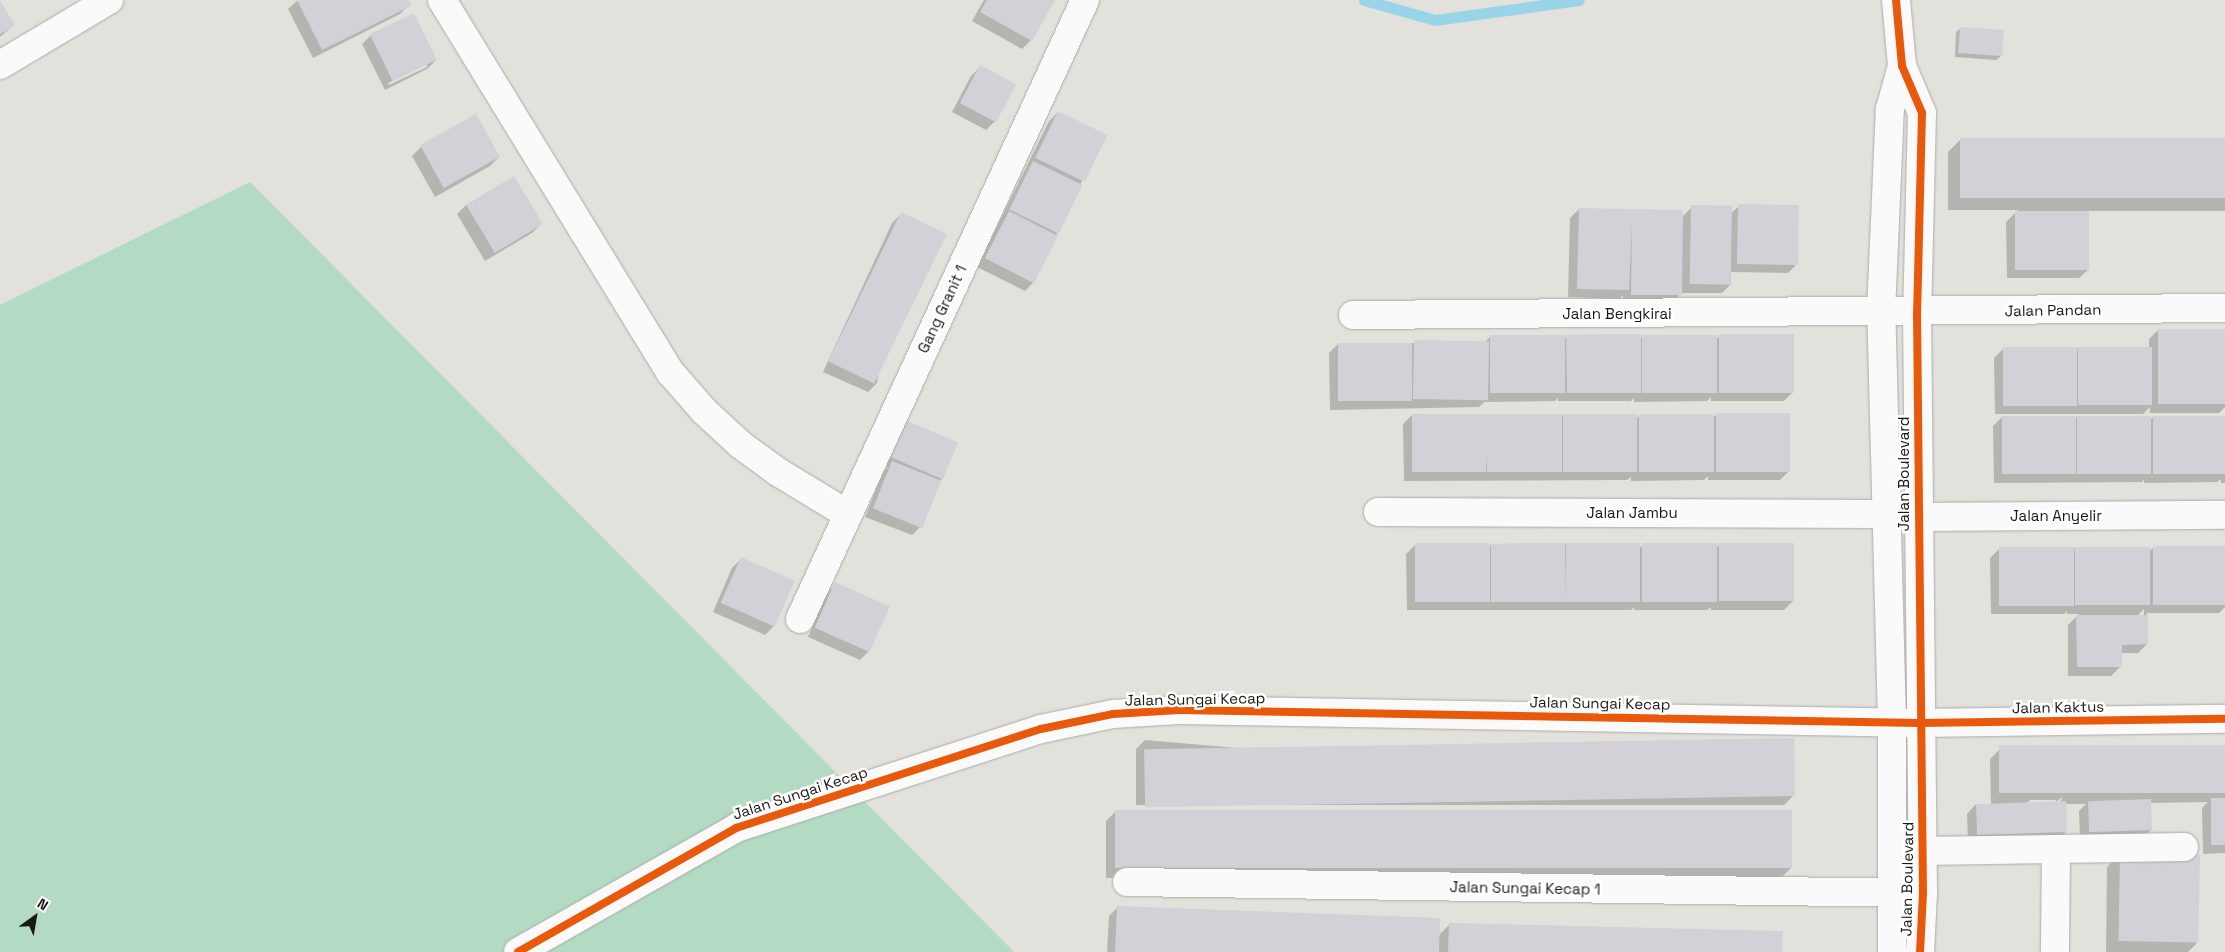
<!DOCTYPE html>
<html>
<head>
<meta charset="utf-8">
<style>
	body { margin:0 }
	#map { position:relative; width:2225px; height:952px; overflow:hidden; background:#e2e1dc; font-family:"Space Grotesk",sans-serif }
	div>[style] { position:absolute }
	[style*='--x'] { left:calc(var(--x)*1px); top:calc(var(--y)*1px); width:calc(var(--w)*1px); rotate:calc(var(--a)*1deg) }
	.green>* { inset:0; background:#b3dac2 }
	.shadow>* { inset:0; background:#0003 }
	.stream>* { height:11px; margin:-5.5px; padding:0 5.5px; transform-origin:5.5px; border-radius:5.5px; background:#99d4e8 }
	.building>* { inset:0; background:#d3d0d8; transform-origin:0 0 }
	.roads { filter:drop-shadow(0 0 1px #acaba8) drop-shadow(0 0 1px #acaba8) }
	.minor>* { height:28px; margin:-14px; padding:0 14px; transform-origin:14px; border-radius:14px; background:#fbfafa }
	.cycleway>* { height:8px; margin:-4px; padding:0 4px; transform-origin:4px; border-radius:4px; background:#e8590c }
	span { translate:-50% -50%; white-space:nowrap; text-align:center; line-height:1.15; -webkit-text-stroke:5px #fff; paint-order:stroke }
	.street-label { font-size:15px; color:#191815 }
	.north { position:absolute; left:10px; top:892px; width:50px; height:50px; -webkit-text-stroke:4px #fff; paint-order:stroke; rotate:32deg; font-size:14px; font-weight:700; line-height:20px; text-align:center; color:#191815 }
	.north::after { content:''; display:block; margin:auto; width:18px; height:22px; background:#191815; clip-path:polygon(50% 0,100% 100%,50% 72%,0 100%) }
</style>
</head>
<body>
<div id="map">
	<div class="green">
		<i style="clip-path:polygon(250px 182px,1014px 952px,0 952px,0 305px)"></i>
	</div>
	<div class="shadow">
		<i style="clip-path:polygon(298px 0,407px 0,409px 5px,400px 14px,313px 58px,288px 9px)"></i>
		<i style="clip-path:polygon(984px 0,1053px 0,1031px 40px,1022px 49px,972px 21px)"></i>
		<i style="clip-path:polygon(1537px 0,1577px 0,1576px 2px)"></i>
		<i style="clip-path:polygon(0 2px,14px 25px,0 37px)"></i>
		<i style="clip-path:polygon(1961px 28px,2001px 56px,1996px 60px,1955px 57px,1956px 32px)"></i>
		<i style="clip-path:polygon(evenodd,371px 35px,436px 60px,427px 69px,385px 90px,362px 44px,371px 35px,427px 64px,427px 67px,389px 85px,388px 83px,427px 64px)"></i>
		<i style="clip-path:polygon(980px 67px,995px 121px,986px 130px,952px 112px,971px 76px)"></i>
		<i style="clip-path:polygon(1058px 112px,1082px 181px,1034px 282px,1025px 291px,977px 267px,1049px 121px)"></i>
		<i style="clip-path:polygon(1961px 139px,2225px 140px,2225px 211px,2088px 211px,2089px 269px,2079px 278px,2007px 278px,2006px 222px,2018px 210px,1948px 210px,1948px 152px)"></i>
		<i style="clip-path:polygon(421px 147px,499px 157px,490px 166px,435px 197px,412px 156px)"></i>
		<i style="clip-path:polygon(466px 205px,541px 224px,532px 233px,485px 261px,457px 214px)"></i>
		<i style="clip-path:polygon(1739px 206px,1797px 264px,1788px 273px,1731px 272px,1731px 284px,1722px 293px,1681px 293px,1672px 304px,1623px 303px,1623px 295px,1619px 299px,1568px 297px,1570px 218px,1579px 209px,1682px 217px,1692px 207px,1731px 213px)"></i>
		<i style="clip-path:polygon(901px 214px,877px 383px,868px 392px,823px 372px,892px 223px)"></i>
		<i style="clip-path:polygon(2158px 330px,2225px 330px,2225px 407px,2219px 413px,2150px 413px,2150px 407px,2143px 414px,1995px 414px,1994px 358px,2003px 349px,2149px 348px,2149px 339px)"></i>
		<i style="clip-path:polygon(1720px 335px,1793px 392px,1784px 401px,1711px 401px,1711px 397px,1707px 401px,1634px 402px,1634px 398px,1631px 401px,1558px 401px,1558px 398px,1555px 401px,1484px 402px,1479px 407px,1330px 410px,1329px 353px,1338px 344px,1485px 342px,1491px 336px,1639px 339px,1643px 336px,1716px 340px)"></i>
		<i style="clip-path:polygon(1412px 415px,1636px 415px,1636px 419px,1640px 415px,1712px 419px,1716px 415px,1789px 471px,1780px 480px,1708px 480px,1708px 476px,1704px 480px,1631px 481px,1631px 477px,1627px 480px,1404px 481px,1403px 424px)"></i>
		<i style="clip-path:polygon(2002px 417px,2150px 417px,2150px 420px,2153px 417px,2225px 417px,2225px 483px,2221px 483px,2221px 479px,2217px 482px,2144px 483px,2144px 479px,2142px 482px,1994px 483px,1993px 426px)"></i>
		<i style="clip-path:polygon(894px 430px,944px 477px,939px 482px,921px 526px,912px 535px,865px 517px,883px 472px,888px 467px,881px 465px)"></i>
		<i style="clip-path:polygon(1639px 544px,1639px 548px,1643px 545px,1716px 548px,1720px 544px,1793px 601px,1784px 610px,1711px 610px,1711px 607px,1707px 610px,1634px 610px,1634px 607px,1631px 610px,1407px 610px,1406px 554px,1415px 545px,1489px 547px,1491px 545px)"></i>
		<i style="clip-path:polygon(evenodd,2075px 548px,2148px 552px,2153px 548px,2225px 548px,2225px 607px,2219px 613px,2147px 613px,2147px 644px,2138px 653px,2120px 653px,2120px 667px,2111px 676px,2068px 676px,2068px 625px,2079px 614px,2067px 614px,2067px 611px,2064px 614px,1991px 614px,1990px 558px,1999px 549px,2072px 551px,2075px 548px,2144px 609px,2144px 616px,2137px 616px,2144px 609px)"></i>
		<i style="clip-path:polygon(741px 559px,793px 582px,774px 626px,765px 635px,713px 612px,732px 568px)"></i>
		<i style="clip-path:polygon(836px 584px,869px 651px,860px 660px,808px 637px,827px 593px)"></i>
		<i style="clip-path:polygon(1145px 740px,1793px 796px,1784px 805px,1136px 805px,1136px 749px)"></i>
		<i style="clip-path:polygon(evenodd,2225px 746px,2225px 853px,2203px 854px,2202px 808px,2208px 802px,2150px 803px,2151px 830px,2142px 839px,2080px 840px,2079px 811px,2086px 804px,2065px 804px,2066px 832px,2057px 841px,1968px 842px,1967px 814px,1976px 804px,1991px 804px,1990px 759px,1999px 750px,2225px 746px,2063px 796px,2060px 802px,2056px 802px,2063px 796px,2225px 746px,2030px 800px,2056px 800px,2056px 803px,2027px 803px,2030px 800px)"></i>
		<i style="clip-path:polygon(1115px 812px,1791px 868px,1782px 877px,1106px 878px,1106px 821px)"></i>
		<i style="clip-path:polygon(2120px 854px,2197px 943px,2188px 952px,2106px 952px,2107px 867px)"></i>
		<i style="clip-path:polygon(1118px 907px,1438px 936px,1449px 925px,1781px 952px,1107px 952px,1109px 916px)"></i>
	</div>
	<div class="stream">
		<i style="--x:1364;--y:0;--w:74;--a:15.7"></i>
		<i style="--x:1435;--y:20;--w:145;--a:-7.9"></i>
	</div>
	<div class="building">
		<i style="clip-path:polygon(0 0,15px 26px,0 34px)"></i>
		<i style="clip-path:polygon(297px 0,408px 0,411px 6px,322px 50px)"></i>
		<i style="clip-path:polygon(987px 0,1055px 0,1032px 41px,980px 12px)"></i>
		<i style="left:414px;top:13px;width:52px;height:49px;rotate:64deg"></i>
		<i style="left:1960px;top:27px;width:44px;height:26px;rotate:4deg"></i>
		<i style="left:980px;top:65px;width:41px;height:43px;rotate:28deg"></i>
		<i style="left:1058px;top:111px;width:55px;height:52px;rotate:26deg"></i>
		<i style="left:476px;top:114px;width:49px;height:64px;rotate:61deg"></i>
		<i style="left:1960px;top:138px;width:265px;height:60px"></i>
		<i style="left:1033px;top:161px;width:55px;height:54px;rotate:26deg"></i>
		<i style="left:514px;top:176px;width:56px;height:56px;rotate:59deg"></i>
		<i style="left:1738px;top:204px;width:61px;height:60px;rotate:1deg"></i>
		<i style="left:1691px;top:205px;width:41px;height:79px;rotate:1deg"></i>
		<i style="clip-path:polygon(1579px 208px,1683px 210px,1682px 295px,1631px 295px,1632px 222px,1629px 290px,1577px 289px)"></i>
		<i style="left:1009px;top:211px;width:55px;height:53px;rotate:27deg"></i>
		<i style="left:2015px;top:211px;width:74px;height:59px"></i>
		<i style="left:901px;top:212px;width:51px;height:166px;rotate:26deg"></i>
		<i style="left:2158px;top:329px;width:67px;height:75px"></i>
		<i style="clip-path:polygon(1603px 334px,1641px 334px,1641px 393px,1567px 393px,1566px 335px)"></i>
		<i style="left:1719px;top:334px;width:75px;height:59px"></i>
		<i style="left:1490px;top:335px;width:75px;height:58px"></i>
		<i style="left:1642px;top:335px;width:75px;height:58px"></i>
		<i style="left:1414px;top:340px;width:75px;height:59px;rotate:1deg"></i>
		<i style="left:1338px;top:343px;width:74px;height:58px"></i>
		<i style="left:2003px;top:347px;width:74px;height:59px"></i>
		<i style="left:2078px;top:347px;width:74px;height:58px"></i>
		<i style="left:1716px;top:413px;width:74px;height:59px"></i>
		<i style="clip-path:polygon(1412px 414px,1562px 414px,1562px 472px,1487px 472px,1487px 453px,1486px 472px,1412px 472px)"></i>
		<i style="left:1563px;top:414px;width:74px;height:58px"></i>
		<i style="left:1639px;top:414px;width:75px;height:58px"></i>
		<i style="left:2002px;top:416px;width:74px;height:58px"></i>
		<i style="left:2077px;top:416px;width:74px;height:58px"></i>
		<i style="left:2153px;top:416px;width:72px;height:58px"></i>
		<i style="left:903px;top:419px;width:60px;height:40px;rotate:23deg"></i>
		<i style="left:892px;top:461px;width:53px;height:51px;rotate:22deg"></i>
		<i style="left:1490px;top:543px;width:59px;height:75px;rotate:90deg"></i>
		<i style="clip-path:polygon(1527px 543px,1565px 543px,1566px 602px,1491px 602px,1491px 544px)"></i>
		<i style="left:1566px;top:543px;width:74px;height:59px"></i>
		<i style="left:1642px;top:543px;width:75px;height:59px"></i>
		<i style="left:1719px;top:543px;width:75px;height:58px"></i>
		<i style="left:2153px;top:546px;width:72px;height:59px"></i>
		<i style="left:1999px;top:547px;width:75px;height:59px"></i>
		<i style="left:2075px;top:547px;width:75px;height:58px"></i>
		<i style="left:741px;top:557px;width:59px;height:50px;rotate:24deg"></i>
		<i style="left:835px;top:582px;width:60px;height:50px;rotate:24deg"></i>
		<i style="clip-path:polygon(2076px 615px,2148px 615px,2148px 644px,2122px 645px,2122px 667px,2077px 667px)"></i>
		<i style="left:1794px;top:738px;width:58px;height:650px;rotate:89deg"></i>
		<i style="left:2225px;top:745px;width:48px;height:226px;rotate:90deg"></i>
		<i style="left:2211px;top:798px;width:14px;height:47px"></i>
		<i style="left:2151px;top:799px;width:31px;height:63px;rotate:88deg"></i>
		<i style="left:2066px;top:801px;width:31px;height:90px;rotate:88deg"></i>
		<i style="left:1792px;top:810px;width:58px;height:677px;rotate:90deg"></i>
		<i style="left:2120px;top:853px;width:80px;height:88px;rotate:1deg"></i>
		<i style="clip-path:polygon(1117px 906px,1440px 918px,1439px 952px,1115px 952px)"></i>
		<i style="clip-path:polygon(1449px 923px,1783px 931px,1782px 952px,1448px 952px)"></i>
	</div>
	<div class="roads">
		<div class="minor">
			<i style="--x:442;--y:0;--w:438;--a:58.5"></i>
			<i style="--x:671;--y:373;--w:50;--a:49"></i>
			<i style="--x:704;--y:411;--w:50;--a:42.6"></i>
			<i style="--x:741;--y:445;--w:46;--a:36.1"></i>
			<i style="--x:778;--y:472;--w:81;--a:31.3"></i>
			<i style="--x:1896;--y:0;--w:66;--a:84.8"></i>
			<i style="--x:1902;--y:66;--w:51;--a:66.9"></i>
			<i style="--x:1922;--y:113;--w:199;--a:91.4"></i>
			<i style="--x:1917;--y:312;--w:581;--a:89.41"></i>
			<i style="--x:1923;--y:893;--w:59;--a:92.9"></i>
			<i style="--x:0;--y:65;--w:127;--a:-30.8"></i>
			<i style="--x:1353;--y:315;--w:872;--a:-0.46"></i>
			<i style="--x:1378;--y:512;--w:509;--a:0.23"></i>
			<i style="--x:1887;--y:514;--w:31;--a:6"></i>
			<i style="--x:1918;--y:517;--w:307;--a:-0.4"></i>
			<i style="--x:800;--y:619;--w:681;--a:-65.28"></i>
			<i style="--x:2056;--y:849;--w:128;--a:-0.9"></i>
			<i style="--x:1923;--y:851;--w:133;--a:-0.9"></i>
			<i style="--x:2056;--y:849;--w:103;--a:90.6"></i>
			<i style="--x:1127;--y:882;--w:786;--a:0.8"></i>
			<i style="--x:518;--y:952;--w:251;--a:-29.6"></i>
			<i style="--x:736;--y:828;--w:321;--a:-18"></i>
			<i style="--x:1041;--y:729;--w:74;--a:-11.8"></i>
			<i style="--x:1113;--y:714;--w:66;--a:-3.5"></i>
			<i style="--x:1179;--y:710;--w:741;--a:1.01"></i>
			<i style="--x:1920;--y:723;--w:305;--a:-0.8"></i>
			<i style="--x:1892;--y:952;--w:231;--a:-90"></i>
			<i style="--x:1892;--y:721;--w:409;--a:-91.5"></i>
			<i style="--x:1881;--y:312;--w:203;--a:-87.5"></i>
			<i style="--x:1890;--y:109;--w:45;--a:-74.4"></i>
		</div>
	</div>
	<div class="cycleway">
		<i style="--x:1896;--y:0;--w:66;--a:84.8"></i>
		<i style="--x:1902;--y:66;--w:51;--a:66.9"></i>
		<i style="--x:1922;--y:113;--w:199;--a:91.4"></i>
		<i style="--x:1917;--y:312;--w:581;--a:89.41"></i>
		<i style="--x:1923;--y:893;--w:59;--a:92.9"></i>
		<i style="--x:518;--y:952;--w:251;--a:-29.6"></i>
		<i style="--x:736;--y:828;--w:321;--a:-18"></i>
		<i style="--x:1041;--y:729;--w:74;--a:-11.8"></i>
		<i style="--x:1113;--y:714;--w:66;--a:-3.5"></i>
		<i style="--x:1179;--y:710;--w:741;--a:1.01"></i>
		<i style="--x:1920;--y:723;--w:305;--a:-0.8"></i>
	</div>
	<div class="street-label">
		<span style="left:942px;top:309px;rotate:-65deg">Gang Granit 1</span>
		<span style="left:2053px;top:310px;rotate:-1deg">Jalan Pandan</span>
		<span style="left:1617px;top:314px">Jalan Bengkirai</span>
		<span style="left:1904px;top:474px;rotate:-90deg">Jalan Boulevard</span>
		<span style="left:1632px;top:513px">Jalan Jambu</span>
		<span style="left:2056px;top:516px">Jalan Anyelir</span>
		<span style="left:1195px;top:699px;rotate:-1deg">Jalan Sungai Kecap</span>
		<span style="left:1600px;top:703px;rotate:1deg">Jalan Sungai Kecap</span>
		<span style="left:2058px;top:707px;rotate:-1deg">Jalan Kaktus</span>
		<span style="left:800px;top:793px;rotate:-18deg">Jalan Sungai Kecap</span>
		<span style="left:1907px;top:879px;rotate:-89deg">Jalan Boulevard</span>
		<span style="left:1525px;top:888px;rotate:1deg">Jalan Sungai Kecap 1</span>
	</div>
	<div class="north">N</div>
</div>
</body>
</html>
